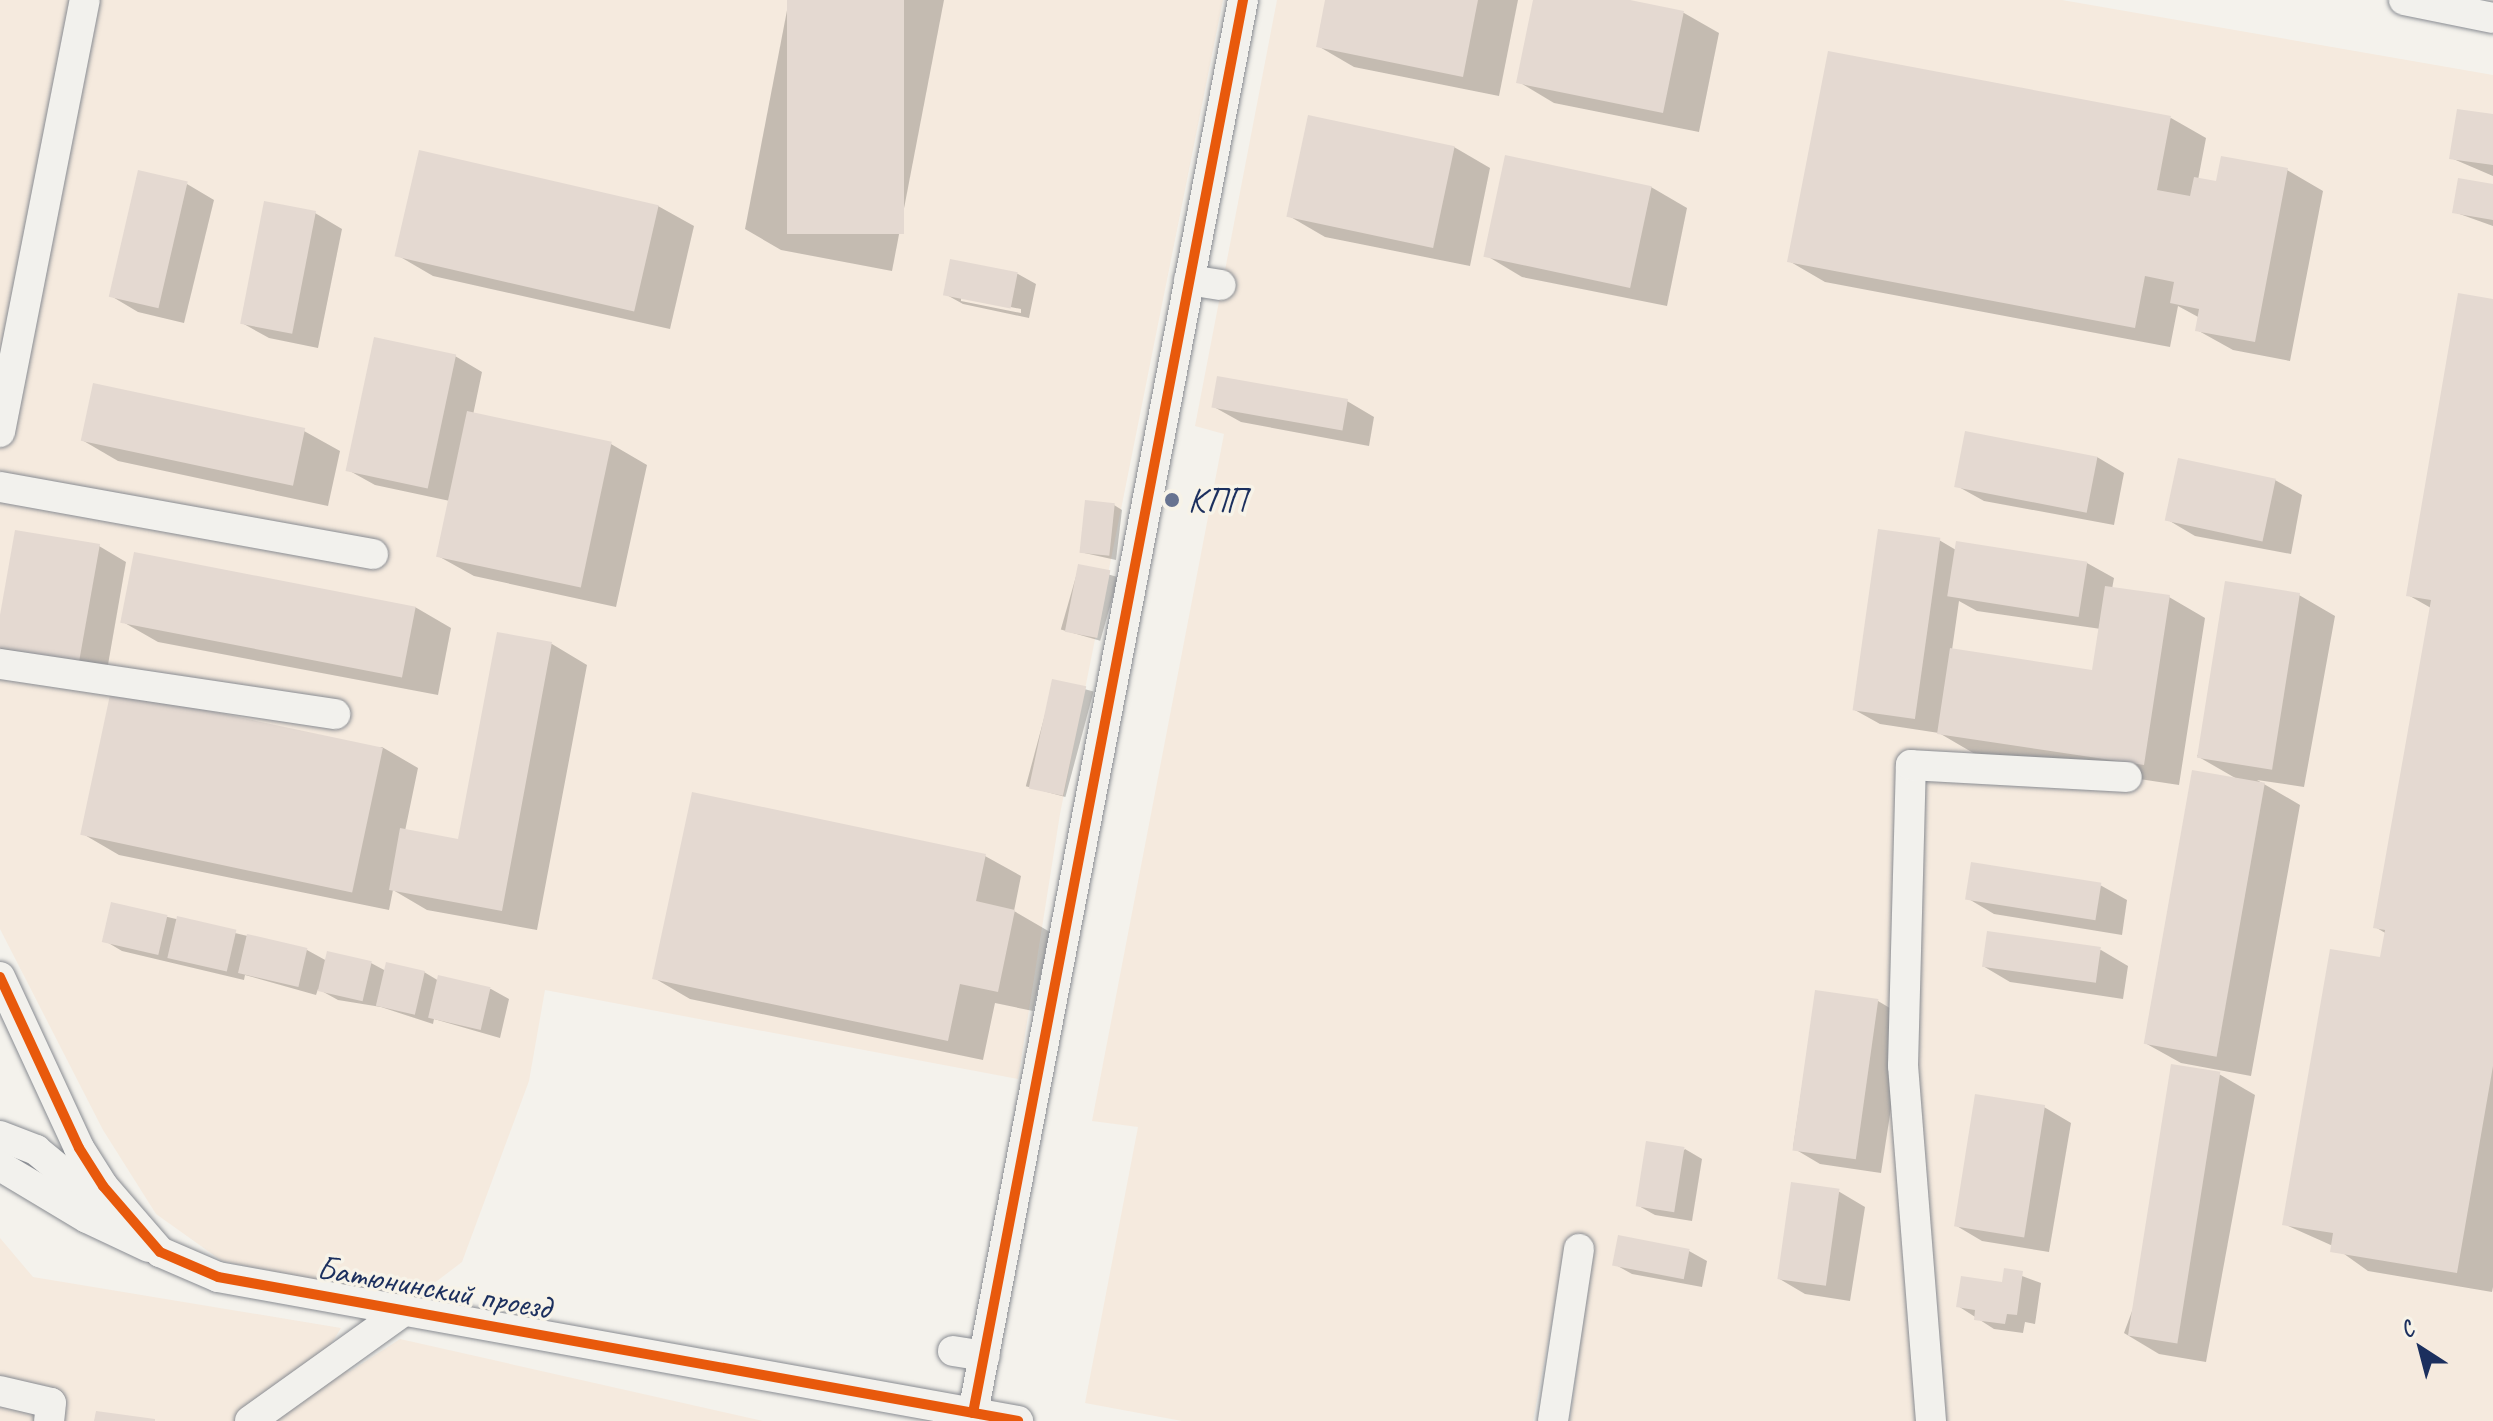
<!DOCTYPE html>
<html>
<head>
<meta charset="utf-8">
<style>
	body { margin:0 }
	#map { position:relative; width:2493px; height:1421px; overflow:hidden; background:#f4f2ec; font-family:Caveat,sans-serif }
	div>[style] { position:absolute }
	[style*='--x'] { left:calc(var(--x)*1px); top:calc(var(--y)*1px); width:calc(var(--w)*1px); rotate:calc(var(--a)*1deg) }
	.built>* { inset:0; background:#f5eade }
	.shadow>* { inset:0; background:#0003; transform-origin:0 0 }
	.building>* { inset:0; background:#e4d9d1; transform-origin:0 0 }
	.roads { filter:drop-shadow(0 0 2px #898c92) drop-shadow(0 0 2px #898c92) }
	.minor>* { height:30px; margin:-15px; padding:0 15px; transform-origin:15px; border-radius:15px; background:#f2f1ed }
	.cycleway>* { height:10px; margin:-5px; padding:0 5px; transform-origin:5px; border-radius:5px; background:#e8590c }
	.dots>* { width:22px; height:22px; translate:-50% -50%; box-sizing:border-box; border:4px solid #f7f3e8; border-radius:50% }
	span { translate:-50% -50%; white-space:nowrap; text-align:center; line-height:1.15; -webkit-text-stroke:7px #f7f3e8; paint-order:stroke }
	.poi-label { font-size:34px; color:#1b2f5e }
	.left { translate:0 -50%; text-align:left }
	.street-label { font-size:34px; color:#1b2f5e }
	.north { position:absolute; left:2381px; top:1309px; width:80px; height:80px; -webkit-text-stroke:6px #f7f3e8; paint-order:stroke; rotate:324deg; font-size:22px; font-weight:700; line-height:32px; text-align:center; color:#1b2f5e }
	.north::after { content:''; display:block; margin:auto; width:28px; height:36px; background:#1b2f5e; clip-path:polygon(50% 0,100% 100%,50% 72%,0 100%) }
</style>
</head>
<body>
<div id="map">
	<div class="built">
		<i style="clip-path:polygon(0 0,1223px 0,1060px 814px,1018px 1079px,545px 990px,529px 1081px,462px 1262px,412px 1300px,222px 1261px,156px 1214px,103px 1130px,0 929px)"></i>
		<i style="clip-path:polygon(1277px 0,2062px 0,2493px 75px,2493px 1421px,1570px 1421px,1593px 1250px,1566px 1248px,1533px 1421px,1182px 1421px,1085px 1403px,1138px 1127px,1092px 1121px,1224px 434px,1195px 426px)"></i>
		<i style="clip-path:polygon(0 1238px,33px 1277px,341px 1328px,331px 1344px,349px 1372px,400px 1339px,763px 1421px,0 1421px)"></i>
	</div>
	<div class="shadow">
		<i style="clip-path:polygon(789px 0,944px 0,892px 271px,781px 250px,745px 229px)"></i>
		<i style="clip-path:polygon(1327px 0,1518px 0,1499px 96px,1354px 67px,1318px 46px)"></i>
		<i style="clip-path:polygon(1535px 0,1620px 0,1684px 13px,1719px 33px,1699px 132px,1554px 103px,1519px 82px)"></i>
		<i style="clip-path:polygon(2493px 116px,2493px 176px,2451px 158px)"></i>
		<i style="clip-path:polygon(2171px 118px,2206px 138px,2198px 180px,2218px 183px,2287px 170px,2323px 191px,2290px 361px,2233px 350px,2197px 330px,2200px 318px,2178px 306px,2170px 347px,1825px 282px,1789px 261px)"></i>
		<i style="clip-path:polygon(1454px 147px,1490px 168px,1470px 266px,1325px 237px,1289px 216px)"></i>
		<i style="clip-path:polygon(187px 184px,214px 200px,184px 323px,138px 312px,111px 296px)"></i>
		<i style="clip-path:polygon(2493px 186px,2493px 226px,2454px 212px)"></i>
		<i style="clip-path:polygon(1651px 187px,1687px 208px,1667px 306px,1522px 277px,1487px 256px)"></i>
		<i style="clip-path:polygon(658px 206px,694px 226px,670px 329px,433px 276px,397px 255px)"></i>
		<i style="clip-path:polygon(315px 213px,342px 229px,318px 348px,269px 338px,242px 323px)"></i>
		<i style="clip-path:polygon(evenodd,952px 261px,1018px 274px,1036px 284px,1029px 318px,963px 304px,945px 294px,952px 261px,961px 297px,1021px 309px,1021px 313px,961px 301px,961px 297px)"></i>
		<i style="clip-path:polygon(2493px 301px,2493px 1287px,2492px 1292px,2368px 1271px,2333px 1246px,2284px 1224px,2382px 960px,2387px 934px,2375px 927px,2431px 608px,2408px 595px)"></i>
		<i style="clip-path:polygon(455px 356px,482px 372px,473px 415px,611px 444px,647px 465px,616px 607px,474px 576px,438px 556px,450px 501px,375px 485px,348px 470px)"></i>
		<i style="clip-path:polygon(1347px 401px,1374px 417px,1369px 446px,1241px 422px,1214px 407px)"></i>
		<i style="clip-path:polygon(304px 431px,340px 451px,328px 506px,118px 461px,82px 440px)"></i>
		<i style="clip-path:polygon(2097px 457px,2124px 473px,2114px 525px,1984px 501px,1957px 486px)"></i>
		<i style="clip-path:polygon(2275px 480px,2302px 495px,2291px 554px,2195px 536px,2168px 520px)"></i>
		<i style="clip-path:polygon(1114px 505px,1122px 510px,1116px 560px,1080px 552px)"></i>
		<i style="clip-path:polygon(evenodd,1939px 540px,1956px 550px,2087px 563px,2114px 578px,2112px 589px,2169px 597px,2205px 618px,2179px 785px,1975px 754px,1939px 733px,1880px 724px,1853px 709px,1939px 540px,1959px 601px,1977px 611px,2101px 629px,2094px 672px,1952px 650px,1959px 601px)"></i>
		<i style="clip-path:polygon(99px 546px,126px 562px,106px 676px,24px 662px,0 648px,0 627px)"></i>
		<i style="left:1079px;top:566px;width:41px;height:66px;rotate:16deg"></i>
		<i style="clip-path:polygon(2299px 595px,2335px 616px,2304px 787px,2257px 780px,2300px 805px,2251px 1076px,2181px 1063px,2145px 1043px,2237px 779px,2197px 756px)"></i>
		<i style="clip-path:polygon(415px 607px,451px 628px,438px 695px,158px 642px,123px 622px)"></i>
		<i style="clip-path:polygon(498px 634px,552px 644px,587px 665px,537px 930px,427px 910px,393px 890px,389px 910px,119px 855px,83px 834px,382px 747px,418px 768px,405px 831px,460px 842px)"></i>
		<i style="left:1054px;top:681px;width:41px;height:109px;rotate:15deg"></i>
		<i style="clip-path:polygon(985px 856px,1021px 876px,1014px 911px,1050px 932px,1033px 1011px,995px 1003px,983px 1060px,690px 999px,654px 978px)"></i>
		<i style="clip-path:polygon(2100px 885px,2127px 900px,2122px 935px,1994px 914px,1967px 898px)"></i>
		<i style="clip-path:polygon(113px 904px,307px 950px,327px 961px,371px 963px,386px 971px,424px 972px,439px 981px,491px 989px,509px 999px,500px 1038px,434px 1019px,433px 1024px,381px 1007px,338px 1000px,318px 989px,316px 995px,245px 975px,244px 980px,122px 951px,105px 941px)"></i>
		<i style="clip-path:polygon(2101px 950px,2128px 966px,2123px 999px,2010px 982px,1983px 966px)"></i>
		<i style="clip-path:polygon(1816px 992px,1878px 1001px,1905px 1017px,1881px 1173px,1820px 1164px,1793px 1148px)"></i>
		<i style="clip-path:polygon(2219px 1074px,2255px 1095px,2206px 1362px,2159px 1354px,2124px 1333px)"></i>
		<i style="clip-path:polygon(2044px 1107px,2071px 1123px,2049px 1252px,1982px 1241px,1955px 1225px)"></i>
		<i style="clip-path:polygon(1685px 1149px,1702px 1159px,1692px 1221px,1655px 1215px,1637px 1205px)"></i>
		<i style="clip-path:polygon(1838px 1191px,1865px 1207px,1850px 1301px,1805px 1294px,1778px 1278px)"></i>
		<i style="clip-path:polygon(1689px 1251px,1707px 1261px,1702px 1287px,1632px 1274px,1614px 1264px)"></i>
		<i style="clip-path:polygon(2006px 1270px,2041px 1283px,2035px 1324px,2025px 1322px,2023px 1333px,1994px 1329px,1958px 1306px,2004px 1284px)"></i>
	</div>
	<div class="building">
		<i style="left:787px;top:0;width:117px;height:234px"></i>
		<i style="clip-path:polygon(1325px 0,1478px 0,1463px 77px,1316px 47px)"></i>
		<i style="clip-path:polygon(1533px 0,1630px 0,1684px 11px,1663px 113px,1516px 83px)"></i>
		<i style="clip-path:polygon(1828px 51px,2171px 116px,2157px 190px,2190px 196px,2194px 177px,2216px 181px,2221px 156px,2288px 168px,2255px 342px,2195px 331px,2199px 309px,2170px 303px,2174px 282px,2145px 276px,2135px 328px,1787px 262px)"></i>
		<i style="clip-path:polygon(2457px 109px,2493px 114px,2493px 165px,2449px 159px)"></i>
		<i style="left:1308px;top:115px;width:150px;height:104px;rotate:12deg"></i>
		<i style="left:419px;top:150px;width:246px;height:109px;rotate:13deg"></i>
		<i style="left:1505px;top:155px;width:150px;height:104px;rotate:12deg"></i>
		<i style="left:138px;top:170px;width:51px;height:130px;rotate:13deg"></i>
		<i style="clip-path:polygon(2458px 178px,2493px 184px,2493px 220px,2452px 213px)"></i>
		<i style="left:264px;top:201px;width:53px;height:125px;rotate:11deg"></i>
		<i style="left:950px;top:259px;width:69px;height:37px;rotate:11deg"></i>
		<i style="clip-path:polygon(2458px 293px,2493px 299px,2493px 1066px,2457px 1273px,2330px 1252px,2333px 1233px,2282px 1225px,2330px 949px,2380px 957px,2385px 930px,2373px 928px,2431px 600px,2406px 596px)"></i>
		<i style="left:374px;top:337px;width:84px;height:137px;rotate:12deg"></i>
		<i style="left:1217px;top:376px;width:133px;height:32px;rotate:10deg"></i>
		<i style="left:93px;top:383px;width:217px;height:59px;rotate:12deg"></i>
		<i style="left:467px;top:411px;width:148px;height:149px;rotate:12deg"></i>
		<i style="left:1965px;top:431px;width:135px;height:57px;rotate:11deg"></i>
		<i style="left:2178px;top:458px;width:100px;height:64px;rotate:12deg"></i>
		<i style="left:1085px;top:500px;width:30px;height:53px;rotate:6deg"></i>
		<i style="left:1878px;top:529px;width:63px;height:183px;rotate:8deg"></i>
		<i style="clip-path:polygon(15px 530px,100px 544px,79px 662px,0 648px,0 615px)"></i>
		<i style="left:1956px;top:541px;width:133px;height:56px;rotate:9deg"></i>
		<i style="left:134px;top:552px;width:287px;height:72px;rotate:11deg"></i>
		<i style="left:1078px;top:564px;width:33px;height:69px;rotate:11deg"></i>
		<i style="left:2225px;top:581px;width:76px;height:179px;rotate:9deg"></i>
		<i style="clip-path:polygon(2105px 586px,2170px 595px,2144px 765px,1937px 734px,1950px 648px,2092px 670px)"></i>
		<i style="clip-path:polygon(497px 632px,552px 642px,502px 911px,389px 890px,400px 828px,458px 839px)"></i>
		<i style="left:1052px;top:679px;width:35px;height:112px;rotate:12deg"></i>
		<i style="left:111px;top:690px;width:278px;height:148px;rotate:12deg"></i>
		<i style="left:2192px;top:770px;width:74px;height:278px;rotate:10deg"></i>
		<i style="clip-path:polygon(692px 792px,986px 854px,976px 901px,1015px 910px,998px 992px,960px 984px,948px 1041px,652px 979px)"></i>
		<i style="left:1971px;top:862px;width:132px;height:38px;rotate:9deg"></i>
		<i style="left:111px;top:902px;width:58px;height:41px;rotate:13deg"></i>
		<i style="left:177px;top:916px;width:61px;height:43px;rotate:13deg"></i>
		<i style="left:1987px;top:931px;width:115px;height:36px;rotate:8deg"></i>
		<i style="left:247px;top:934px;width:62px;height:40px;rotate:13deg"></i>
		<i style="left:327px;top:951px;width:46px;height:41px;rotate:13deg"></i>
		<i style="left:386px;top:962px;width:40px;height:45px;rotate:13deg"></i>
		<i style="left:438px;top:975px;width:54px;height:44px;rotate:13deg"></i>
		<i style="left:1815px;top:990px;width:64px;height:162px;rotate:8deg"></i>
		<i style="left:2171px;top:1064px;width:50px;height:275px;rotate:9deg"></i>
		<i style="left:1975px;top:1094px;width:71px;height:134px;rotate:9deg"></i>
		<i style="left:1646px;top:1141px;width:39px;height:66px;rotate:9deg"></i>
		<i style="left:1791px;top:1182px;width:49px;height:98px;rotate:8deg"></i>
		<i style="left:1618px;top:1235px;width:73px;height:31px;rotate:11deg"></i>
		<i style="clip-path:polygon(2004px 1268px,2023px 1271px,2017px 1315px,2007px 1314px,2005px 1324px,1974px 1320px,1975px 1310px,1956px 1307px,1961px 1276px,2002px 1282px)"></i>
		<i style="clip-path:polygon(96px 1411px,155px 1419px,155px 1421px,94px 1421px)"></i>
	</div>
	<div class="roads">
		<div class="minor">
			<i style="--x:2404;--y:0;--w:91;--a:11.4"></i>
			<i style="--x:1189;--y:280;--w:32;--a:9"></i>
			<i style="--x:0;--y:432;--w:440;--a:-78.9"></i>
			<i style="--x:0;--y:487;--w:379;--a:10.2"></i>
			<i style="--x:0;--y:664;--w:339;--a:8.5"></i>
			<i style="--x:0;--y:977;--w:188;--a:65.2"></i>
			<i style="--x:79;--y:1148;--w:45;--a:57.7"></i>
			<i style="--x:103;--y:1186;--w:87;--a:49.2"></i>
			<i style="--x:160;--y:1252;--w:63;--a:23.3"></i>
			<i style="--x:218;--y:1277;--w:813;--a:10.2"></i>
			<i style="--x:0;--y:1136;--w:39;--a:21"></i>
			<i style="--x:36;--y:1150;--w:91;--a:39.6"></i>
			<i style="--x:0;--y:1166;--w:101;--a:30.9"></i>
			<i style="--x:87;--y:1218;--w:68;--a:25.1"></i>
			<i style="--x:953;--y:1351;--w:32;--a:9"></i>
			<i style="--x:0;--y:1391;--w:52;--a:13.2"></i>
			<i style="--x:51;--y:1403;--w:18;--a:96"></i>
			<i style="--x:973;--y:1413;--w:1439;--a:-79.18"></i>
			<i style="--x:250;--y:1421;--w:191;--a:-35.6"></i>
			<i style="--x:1553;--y:1421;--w:174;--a:-81.4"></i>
			<i style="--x:1931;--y:1421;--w:356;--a:-94.5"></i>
			<i style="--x:1903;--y:1066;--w:301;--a:-88.5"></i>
			<i style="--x:1911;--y:765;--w:216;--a:3.2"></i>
		</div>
	</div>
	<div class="cycleway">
		<i style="--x:0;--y:977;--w:188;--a:65.2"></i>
		<i style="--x:79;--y:1148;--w:45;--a:57.7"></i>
		<i style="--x:103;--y:1186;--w:87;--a:49.2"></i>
		<i style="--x:160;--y:1252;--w:63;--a:23.3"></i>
		<i style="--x:218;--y:1277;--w:813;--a:10.2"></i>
		<i style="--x:973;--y:1413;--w:1439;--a:-79.18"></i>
	</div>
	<div class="dots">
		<i style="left:1172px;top:500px;background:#677390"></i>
	</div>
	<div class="poi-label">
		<span class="left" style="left:1188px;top:500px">КПП</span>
	</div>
	<div class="street-label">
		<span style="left:434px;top:1287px;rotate:10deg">Батюнинский проезд</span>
	</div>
	<div class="north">С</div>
</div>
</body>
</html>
